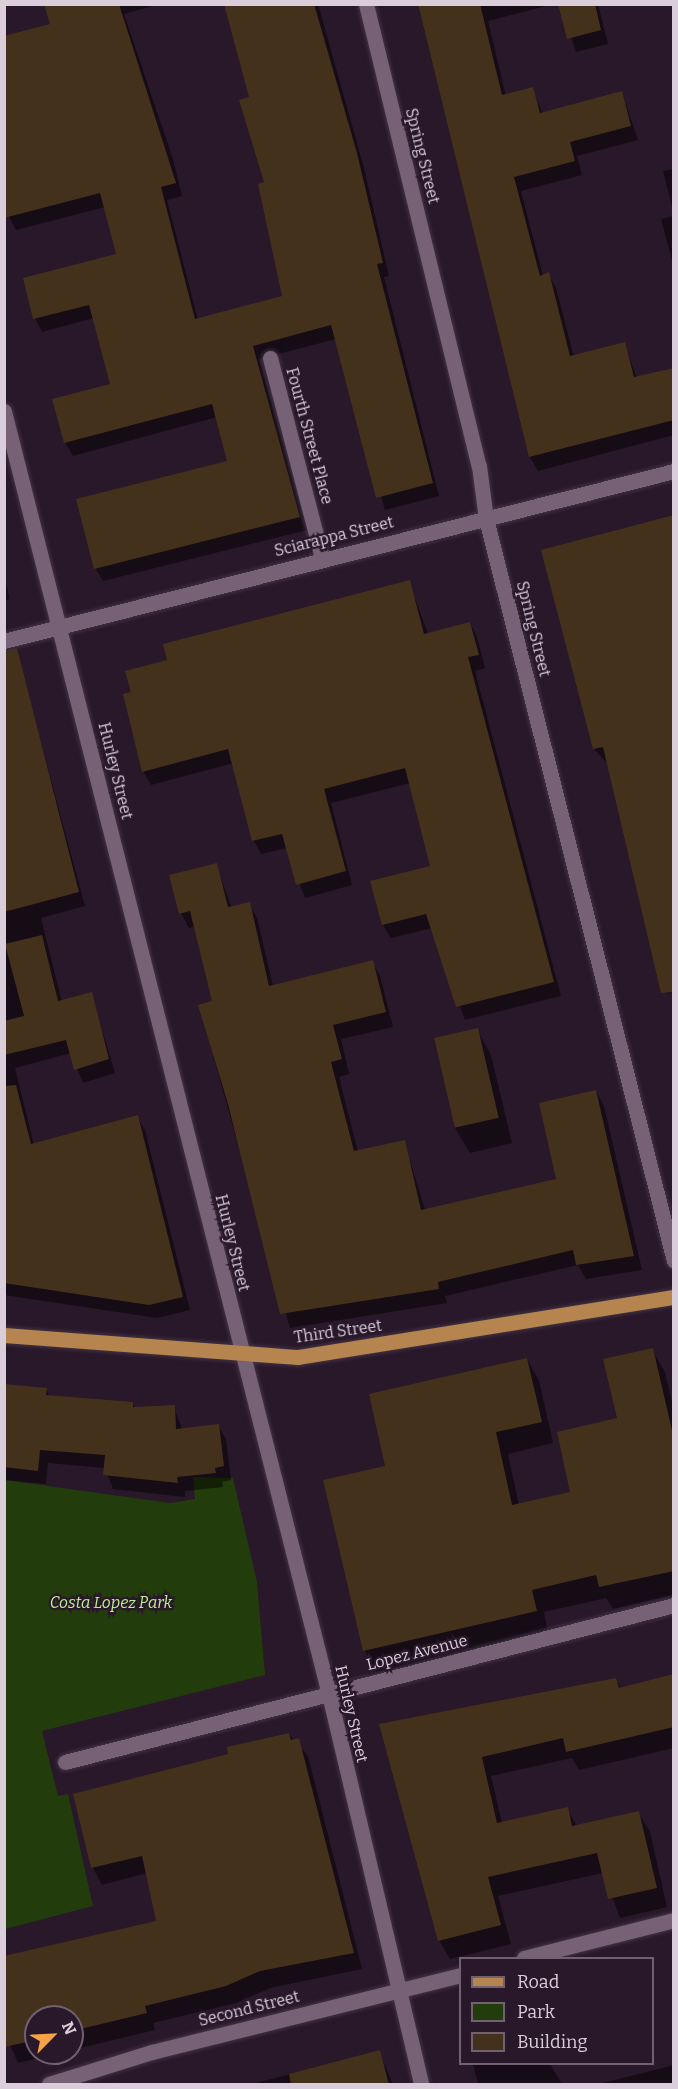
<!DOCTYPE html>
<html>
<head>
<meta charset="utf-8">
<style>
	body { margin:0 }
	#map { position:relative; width:678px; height:2089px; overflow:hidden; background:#29172a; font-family:Bitter,serif }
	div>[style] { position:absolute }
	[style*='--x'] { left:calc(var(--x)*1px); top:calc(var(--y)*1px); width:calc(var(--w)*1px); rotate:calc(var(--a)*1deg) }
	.green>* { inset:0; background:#233c0b }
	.shadow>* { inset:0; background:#0007 }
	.building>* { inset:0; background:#44311b; transform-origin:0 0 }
	.roads { filter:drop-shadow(0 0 2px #413442) drop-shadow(0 0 2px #413442) }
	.minor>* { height:15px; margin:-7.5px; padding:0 7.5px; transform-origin:7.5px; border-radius:7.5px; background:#776177 }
	.major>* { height:15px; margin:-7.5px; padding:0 7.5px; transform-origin:7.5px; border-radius:7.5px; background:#b6844e }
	span { translate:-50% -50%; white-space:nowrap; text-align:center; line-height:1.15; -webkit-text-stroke:4.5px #29172a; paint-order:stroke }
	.street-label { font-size:16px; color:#daceda }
	.park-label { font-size:16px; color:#b9ee91; font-style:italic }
	.frame { position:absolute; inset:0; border:6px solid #daceda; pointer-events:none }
	.legend { position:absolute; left:459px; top:1957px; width:195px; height:108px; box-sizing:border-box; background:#29172a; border:2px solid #706070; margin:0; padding:8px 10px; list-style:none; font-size:18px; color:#daceda }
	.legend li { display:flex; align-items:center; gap:12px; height:30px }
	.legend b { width:30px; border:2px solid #706070 }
	.north { position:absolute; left:24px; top:2005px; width:60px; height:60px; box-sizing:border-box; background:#29172a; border:2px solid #706070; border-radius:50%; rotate:66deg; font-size:16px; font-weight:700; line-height:24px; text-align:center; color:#daceda }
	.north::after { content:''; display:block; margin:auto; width:21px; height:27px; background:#f5a345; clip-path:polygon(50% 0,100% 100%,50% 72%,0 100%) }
</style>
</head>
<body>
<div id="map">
	<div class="green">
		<i style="clip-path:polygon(193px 1477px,233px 1478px,257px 1582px,265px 1675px,42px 1731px,58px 1796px,68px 1794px,93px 1906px,5px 1929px,5px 1480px,170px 1503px,195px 1499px)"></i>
	</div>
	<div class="shadow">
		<i style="clip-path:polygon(46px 4px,160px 4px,124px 14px,173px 159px,182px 196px,167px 200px,198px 320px,284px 297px,250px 98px,226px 4px,318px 4px,364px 168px,389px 276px,384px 277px,439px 496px,385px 510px,336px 339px,259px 359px,307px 530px,103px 581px,95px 568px,229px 462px,217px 417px,73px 456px,65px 442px,112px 385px,94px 318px,42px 332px,35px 318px,117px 256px,105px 207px,16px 230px,9px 217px,4px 202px,51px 25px)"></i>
		<i style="clip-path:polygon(418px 4px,554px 4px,488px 21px,506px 96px,532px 89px,543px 114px,622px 93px,638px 140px,577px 156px,582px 175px,521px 191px,543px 276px,548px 274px,556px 288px,574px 357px,624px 344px,637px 378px,673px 370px,674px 435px,538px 471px,530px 457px)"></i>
		<i style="clip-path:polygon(560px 4px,598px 4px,608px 44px,576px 52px)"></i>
		<i style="clip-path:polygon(674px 169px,674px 215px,663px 171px)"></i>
		<i style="clip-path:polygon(674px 216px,674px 268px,661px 219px)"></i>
		<i style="clip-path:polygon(4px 576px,10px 599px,4px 601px)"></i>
		<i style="clip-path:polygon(409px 582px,428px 634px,470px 623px,477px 637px,485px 668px,475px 671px,561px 996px,465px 1020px,432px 928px,391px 938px,383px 925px,432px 867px,410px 783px,331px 803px,352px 885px,305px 898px,287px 848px,261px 854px,254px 841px,234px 763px,151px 785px,143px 771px,133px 694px,169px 661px)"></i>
		<i style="clip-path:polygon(23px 676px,85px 906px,41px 918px,62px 1002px,91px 994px,115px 1073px,83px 1083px,71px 1053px,15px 1068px,34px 1145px,137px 1117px,145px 1130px,190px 1310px,157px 1318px,4px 1295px,4px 681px)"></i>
		<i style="clip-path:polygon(674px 699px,674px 992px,668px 994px,658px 977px,608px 764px,594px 749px)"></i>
		<i style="clip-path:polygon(216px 865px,232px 908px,249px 904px,257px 918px,273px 986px,372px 962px,380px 976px,393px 1027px,341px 1039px,349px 1074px,339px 1077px,358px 1152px,404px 1141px,425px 1210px,558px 1180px,596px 1091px,604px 1106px,642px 1270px,586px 1279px,578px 1265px,445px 1296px,447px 1303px,290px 1328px,199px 1006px,213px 1002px,195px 926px,189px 928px,181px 913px)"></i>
		<i style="clip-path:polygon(477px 1030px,491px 1055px,512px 1143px,470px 1153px,455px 1128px)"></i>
		<i style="clip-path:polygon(652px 1350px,665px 1372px,674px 1411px,674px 1595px,613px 1609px,606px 1598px,544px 1612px,548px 1633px,377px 1672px,364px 1650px,387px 1467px,527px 1359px,539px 1381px,553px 1443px,508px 1454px,519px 1505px,572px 1493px,619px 1419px)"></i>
		<i style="clip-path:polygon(4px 1385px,46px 1390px,50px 1397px,132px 1403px,136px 1409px,174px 1407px,182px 1429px,218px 1425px,226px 1439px,231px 1480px,222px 1482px,223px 1487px,185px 1491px,185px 1497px,113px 1489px,105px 1468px,48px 1463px,46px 1484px,5px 1480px)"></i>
		<i style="clip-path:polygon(674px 1676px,674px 1748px,579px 1770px,572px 1758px,491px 1776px,502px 1823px,567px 1809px,577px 1826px,639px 1813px,650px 1832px,667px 1907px,620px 1918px,603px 1873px,498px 1896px,511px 1944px,450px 1959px,439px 1940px,381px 1725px,616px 1680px,621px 1689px)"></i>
		<i style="clip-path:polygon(289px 1734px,308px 1756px,362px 1969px,270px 1988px,236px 2003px,153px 2023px,155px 2030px,72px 2050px,72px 2017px,36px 2017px,36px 2053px,59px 2053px,18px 2063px,4px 2031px,158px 1922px,147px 1873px,102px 1885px,93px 1868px,75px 1795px,230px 1756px)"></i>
		<i style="clip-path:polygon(379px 2052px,393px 2084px,251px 2084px)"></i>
		<i style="clip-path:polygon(473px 2064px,550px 2064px,562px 2084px,478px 2084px)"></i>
		<i style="clip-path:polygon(674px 2065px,674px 2084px,599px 2084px)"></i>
	</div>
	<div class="building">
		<i style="clip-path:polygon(44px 4px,119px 4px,176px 183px,161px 187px,195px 319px,282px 296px,258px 184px,264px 182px,239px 100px,249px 97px,224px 4px,314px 4px,357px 153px,383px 263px,377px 264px,433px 483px,376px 498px,331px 325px,253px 346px,300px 517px,94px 569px,76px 499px,227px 461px,212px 404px,64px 443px,52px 399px,110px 384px,89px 305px,33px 319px,23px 278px,116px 254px,100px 193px,4px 218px,4px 36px,50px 24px)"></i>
		<i style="clip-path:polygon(418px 4px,480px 4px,502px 95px,533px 87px,540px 113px,622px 91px,631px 126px,570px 142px,575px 161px,514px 177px,540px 276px,549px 272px,570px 356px,625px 342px,634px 377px,674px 368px,674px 420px,529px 457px)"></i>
		<i style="clip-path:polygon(558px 4px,595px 4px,601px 30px,567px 39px)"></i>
		<i style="clip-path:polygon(674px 515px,674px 992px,661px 993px,603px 747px,593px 749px,541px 550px)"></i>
		<i style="clip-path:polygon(410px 580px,424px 634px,470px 622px,479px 655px,468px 657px,554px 982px,456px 1007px,426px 914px,382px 925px,370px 881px,430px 866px,405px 768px,324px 789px,346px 871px,296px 885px,282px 834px,252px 841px,228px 749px,142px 772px,123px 694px,131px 692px,125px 671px,167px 660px,163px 644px)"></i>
		<i style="clip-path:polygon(17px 648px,79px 892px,4px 912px,4px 651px)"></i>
		<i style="clip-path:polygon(217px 863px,228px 907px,250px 902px,269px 986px,373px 960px,386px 1012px,333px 1025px,342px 1059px,331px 1062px,354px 1151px,405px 1140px,421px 1210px,556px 1179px,539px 1103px,596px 1090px,634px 1256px,576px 1265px,573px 1250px,438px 1282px,439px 1289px,280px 1314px,228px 1104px,198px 1005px,212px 1001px,190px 911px,179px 914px,169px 875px)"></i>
		<i style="clip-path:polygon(42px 935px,58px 1001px,92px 992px,109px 1059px,74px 1070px,66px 1040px,4px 1055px,4px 1021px,24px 1016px,5px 944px)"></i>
		<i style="left:478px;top:1028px;width:92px;height:45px;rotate:77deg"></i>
		<i style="clip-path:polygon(16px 1085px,31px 1144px,138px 1115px,183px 1297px,149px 1305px,4px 1283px,4px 1086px)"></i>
		<i style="clip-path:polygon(653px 1348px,674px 1439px,674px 1571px,599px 1587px,596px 1575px,532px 1590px,537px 1611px,363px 1651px,323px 1480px,385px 1466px,369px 1394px,527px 1358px,542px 1422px,496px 1432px,512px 1505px,570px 1492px,557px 1432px,617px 1418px,603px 1359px)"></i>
		<i style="clip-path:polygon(4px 1384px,47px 1388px,46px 1395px,133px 1402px,133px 1407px,175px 1405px,176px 1429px,219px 1424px,224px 1466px,215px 1468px,216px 1473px,177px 1477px,178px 1483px,103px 1475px,105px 1455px,40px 1450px,38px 1471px,4px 1467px)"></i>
		<i style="clip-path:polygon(674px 1674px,674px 1727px,566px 1752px,563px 1738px,482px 1757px,497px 1823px,568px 1807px,572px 1826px,639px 1811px,657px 1888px,608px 1899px,597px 1853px,488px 1877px,501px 1925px,438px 1941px,379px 1724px,616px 1678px,619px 1688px)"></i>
		<i style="clip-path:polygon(289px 1733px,291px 1740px,299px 1738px,354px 1953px,260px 1971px,226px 1986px,145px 2006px,147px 2013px,72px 2031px,72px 2017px,36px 2017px,36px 2040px,4px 2047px,4px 1956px,156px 1921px,142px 1856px,91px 1868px,73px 1794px,228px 1754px,227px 1747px)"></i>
		<i style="clip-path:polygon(380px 2050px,389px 2085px,291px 2085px,289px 2074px)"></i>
	</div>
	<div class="roads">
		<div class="minor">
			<i style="--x:366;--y:4;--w:476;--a:76.3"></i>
			<i style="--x:479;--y:466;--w:53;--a:82.5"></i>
			<i style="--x:486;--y:519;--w:765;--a:75.78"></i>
			<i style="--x:270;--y:358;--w:207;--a:75.4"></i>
			<i style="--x:4;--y:411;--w:1324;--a:75.79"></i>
			<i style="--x:329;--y:1694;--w:401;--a:76.7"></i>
			<i style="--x:4;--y:641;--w:691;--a:-14.24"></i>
			<i style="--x:65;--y:1762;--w:629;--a:-14.46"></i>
			<i style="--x:524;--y:1958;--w:155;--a:-14.2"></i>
			<i style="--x:49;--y:2084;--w:108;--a:-17.3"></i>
			<i style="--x:152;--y:2052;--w:317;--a:-14"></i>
		</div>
		<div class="major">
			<i style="--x:4;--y:1335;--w:295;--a:4.3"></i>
			<i style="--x:298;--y:1357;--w:381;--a:-9.1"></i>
		</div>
	</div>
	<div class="street-label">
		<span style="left:422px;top:156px;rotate:76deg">Spring Street</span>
		<span style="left:309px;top:436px;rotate:75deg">Fourth Street Place</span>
		<span style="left:334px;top:537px;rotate:-14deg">Sciarappa Street</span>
		<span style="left:533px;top:629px;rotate:76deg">Spring Street</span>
		<span style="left:115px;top:771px;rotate:76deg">Hurley Street</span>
		<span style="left:232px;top:1243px;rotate:76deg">Hurley Street</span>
		<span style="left:338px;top:1332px;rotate:-8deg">Third Street</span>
		<span style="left:417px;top:1653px;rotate:-14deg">Lopez Avenue</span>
		<span style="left:351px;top:1714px;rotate:77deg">Hurley Street</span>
		<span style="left:249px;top:2009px;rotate:-14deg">Second Street</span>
	</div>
	<div class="park-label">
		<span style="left:111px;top:1603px">Costa Lopez Park</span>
	</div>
	<div class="frame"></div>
	<ul class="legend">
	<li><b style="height:8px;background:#b6844e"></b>Road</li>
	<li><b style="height:16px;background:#233c0b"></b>Park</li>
	<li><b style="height:16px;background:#44311b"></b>Building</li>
	</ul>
	<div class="north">N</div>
</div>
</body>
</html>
